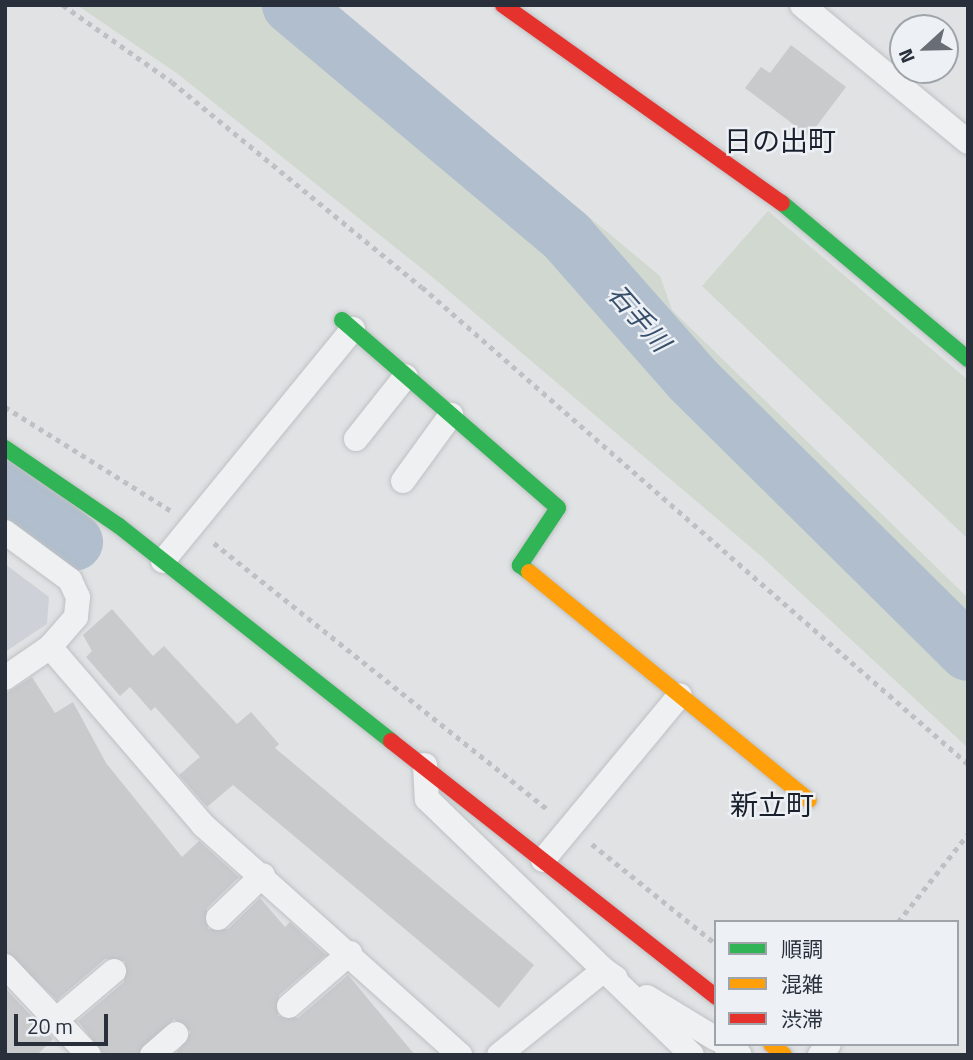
<!DOCTYPE html>
<html>
<head>
<meta charset="utf-8">
<style>
	body { margin:0 }
	#map { position:relative; width:973px; height:1060px; overflow:hidden; background:#e0e2e4; font-family:"Titillium Web","Noto Sans JP",sans-serif }
	div>[style] { position:absolute }
	[style*='--x'] { left:calc(var(--x)*1px); top:calc(var(--y)*1px); width:calc(var(--w)*1px); rotate:calc(var(--a)*1deg) }
	.built>* { inset:0; background:#ced1d7 }
	.green>* { inset:0; background:#d1d8d0 }
	.river>* { height:58px; margin:-29px; padding:0 29px; transform-origin:29px; border-radius:29px; background:#b0becd }
	.building>* { inset:0; background:#c8cacc }
	.path>* { height:4.5px; margin-top:-2.25px; transform-origin:0; background:repeating-linear-gradient(90deg,#bec0c3 0 5px,transparent 0 10px) }
	.roads { filter:drop-shadow(0 0 2px #bec0c2) drop-shadow(0 0 2px #bec0c2) }
	.street>* { height:24px; margin:-12px; padding:0 12px; transform-origin:12px; border-radius:12px; background:#eff0f1 }
	.fast>* { height:16px; margin:-8px; padding:0 8px; transform-origin:8px; border-radius:8px; background:#30b455 }
	.slow>* { height:16px; margin:-8px; padding:0 8px; transform-origin:8px; border-radius:8px; background:#ff9f0a }
	.jam>* { height:16px; margin:-8px; padding:0 8px; transform-origin:8px; border-radius:8px; background:#e5322d }
	span { translate:-50% -50%; white-space:nowrap; text-align:center; line-height:1.15; -webkit-text-stroke:5px #edf0f4; paint-order:stroke }
	.water-label { font-size:26px; color:#374f6b; font-style:italic }
	.quarter-label { font-size:28px; color:#1b212c }
	.frame { position:absolute; inset:0; border:7px solid #29303b; pointer-events:none }
	.legend { position:absolute; left:714px; top:920px; width:245px; height:126px; box-sizing:border-box; background:#edf0f4; border:2px solid #9fa3aa; margin:0; padding:9px 12px; list-style:none; font-size:21px; color:#29303b }
	.legend li { display:flex; align-items:center; gap:14px; height:35px }
	.legend b { width:35px; border:2px solid #9fa3aa }
	.north { position:absolute; left:889px; top:14px; width:70px; height:70px; box-sizing:border-box; background:#edf0f4; border:2px solid #9fa3aa; border-radius:50%; rotate:248deg; font-size:19px; font-weight:700; line-height:28px; text-align:center; color:#29303b }
	.north::after { content:''; display:block; margin:auto; width:24px; height:32px; background:#696e76; clip-path:polygon(50% 0,100% 100%,50% 72%,0 100%) }
	.scale { position:absolute; left:14px; top:1014px; width:94px; height:32px; box-sizing:border-box; border:4px solid #29303b; border-top:0; padding-left:9px; font-size:21px; line-height:24px; white-space:nowrap; color:#29303b; -webkit-text-stroke:5px #edf0f4; paint-order:stroke }
</style>
</head>
<body>
<div id="map">
	<div class="built">
		<i style="clip-path:polygon(5px 564px,49px 597px,47px 624px,5px 652px)"></i>
	</div>
	<div class="green">
		<i style="clip-path:polygon(77px 5px,334px 5px,660px 276px,672px 310px,968px 598px,968px 748px,761px 556px,430px 275px,178px 74px)"></i>
		<i style="clip-path:polygon(768px 211px,968px 380px,968px 539px,702px 286px)"></i>
	</div>
	<div class="river">
		<i style="--x:291;--y:5;--w:361;--a:40"></i>
		<i style="--x:567;--y:237;--w:189;--a:48.6"></i>
		<i style="--x:692;--y:379;--w:388;--a:44.7"></i>
		<i style="--x:5;--y:489;--w:87;--a:37.5"></i>
	</div>
	<div class="building">
		<i style="clip-path:polygon(791px 45px,846px 87px,809px 136px,745px 88px,761px 67px,770px 73px)"></i>
		<i style="clip-path:polygon(112px 609px,153px 656px,164px 646px,237px 724px,251px 712px,279px 744px,275px 748px,534px 965px,499px 1008px,233px 785px,207px 807px,179px 775px,200px 757px,155px 707px,151px 711px,130px 687px,120px 696px,86px 657px,92px 651px,83px 635px)"></i>
		<i style="clip-path:polygon(32px 677px,55px 713px,73px 702px,106px 763px,182px 857px,199px 841px,239px 877px,207px 908px,208px 929px,228px 929px,260px 898px,285px 927px,290px 922px,326px 955px,279px 995px,278px 1016px,298px 1018px,348px 975px,415px 1055px,175px 1055px,191px 1032px,174px 1019px,138px 1055px,104px 1055px,78px 1021px,124px 982px,125px 961px,105px 959px,57px 1000px,5px 952px,5px 694px)"></i>
		<i style="clip-path:polygon(5px 988px,53px 1039px,37px 1055px,5px 1055px)"></i>
	</div>
	<div class="path">
		<i style="--x:63;--y:5;--w:133;--a:35.2"></i>
		<i style="--x:172;--y:82;--w:323;--a:39.4"></i>
		<i style="--x:422;--y:287;--w:725;--a:41.14"></i>
		<i style="--x:5;--y:407;--w:195;--a:32"></i>
		<i style="--x:214;--y:543;--w:428;--a:38.6"></i>
		<i style="--x:592;--y:844;--w:159;--a:38.9"></i>
		<i style="--x:898;--y:922;--w:112;--a:-51.5"></i>
	</div>
	<div class="roads">
		<div class="street">
			<i style="--x:802;--y:5;--w:215;--a:39.5"></i>
			<i style="--x:356;--y:439;--w:80;--a:-51.6"></i>
			<i style="--x:403;--y:481;--w:82;--a:-54"></i>
			<i style="--x:5;--y:532;--w:81;--a:36.4"></i>
			<i style="--x:70;--y:580;--w:19;--a:65"></i>
			<i style="--x:78;--y:597;--w:20;--a:96"></i>
			<i style="--x:76;--y:617;--w:40;--a:131"></i>
			<i style="--x:50;--y:647;--w:55;--a:145.4"></i>
			<i style="--x:163;--y:561;--w:300;--a:-50.7"></i>
			<i style="--x:50;--y:647;--w:235;--a:49.3"></i>
			<i style="--x:203;--y:825;--w:345;--a:41.8"></i>
			<i style="--x:425;--y:765;--w:34;--a:87"></i>
			<i style="--x:427;--y:799;--w:368;--a:44"></i>
			<i style="--x:543;--y:860;--w:214;--a:-50.3"></i>
			<i style="--x:218;--y:918;--w:62;--a:-43.7"></i>
			<i style="--x:5;--y:966;--w:122;--a:46.7"></i>
			<i style="--x:647;--y:997;--w:81;--a:31.3"></i>
			<i style="--x:289;--y:1006;--w:81;--a:-41"></i>
			<i style="--x:56;--y:1020;--w:76;--a:-40.2"></i>
			<i style="--x:724;--y:1044;--w:19;--a:35"></i>
			<i style="--x:152;--y:1055;--w:32;--a:-41"></i>
			<i style="--x:499;--y:1055;--w:135;--a:-39"></i>
			<i style="--x:604;--y:970;--w:14;--a:34"></i>
			<i style="--x:820;--y:1055;--w:14;--a:-51"></i>
		</div>
		<div class="fast">
			<i style="--x:782;--y:203;--w:243;--a:40"></i>
			<i style="--x:342;--y:320;--w:286;--a:41"></i>
			<i style="--x:558;--y:508;--w:69;--a:123.7"></i>
			<i style="--x:520;--y:565;--w:11;--a:38"></i>
			<i style="--x:5;--y:448;--w:138;--a:34.4"></i>
			<i style="--x:119;--y:526;--w:347;--a:38.3"></i>
		</div>
		<div class="slow">
			<i style="--x:529;--y:572;--w:361;--a:39.2"></i>
			<i style="--x:771;--y:1044;--w:17;--a:40"></i>
		</div>
		<div class="jam">
			<i style="--x:503;--y:5;--w:342;--a:35.4"></i>
			<i style="--x:391;--y:741;--w:414;--a:38.2"></i>
		</div>
	</div>
	<div class="water-label">
		<span style="left:639px;top:318px;rotate:49deg">石手川</span>
	</div>
	<div class="quarter-label">
		<span style="left:780px;top:141px">日の出町</span>
		<span style="left:772px;top:805px">新立町</span>
	</div>
	<div class="frame"></div>
	<ul class="legend">
	<li><b style="height:9px;background:#30b455"></b>順調</li>
	<li><b style="height:9px;background:#ff9f0a"></b>混雑</li>
	<li><b style="height:9px;background:#e5322d"></b>渋滞</li>
	</ul>
	<div class="north">N</div>
	<div class="scale">20 m</div>
</div>
</body>
</html>
